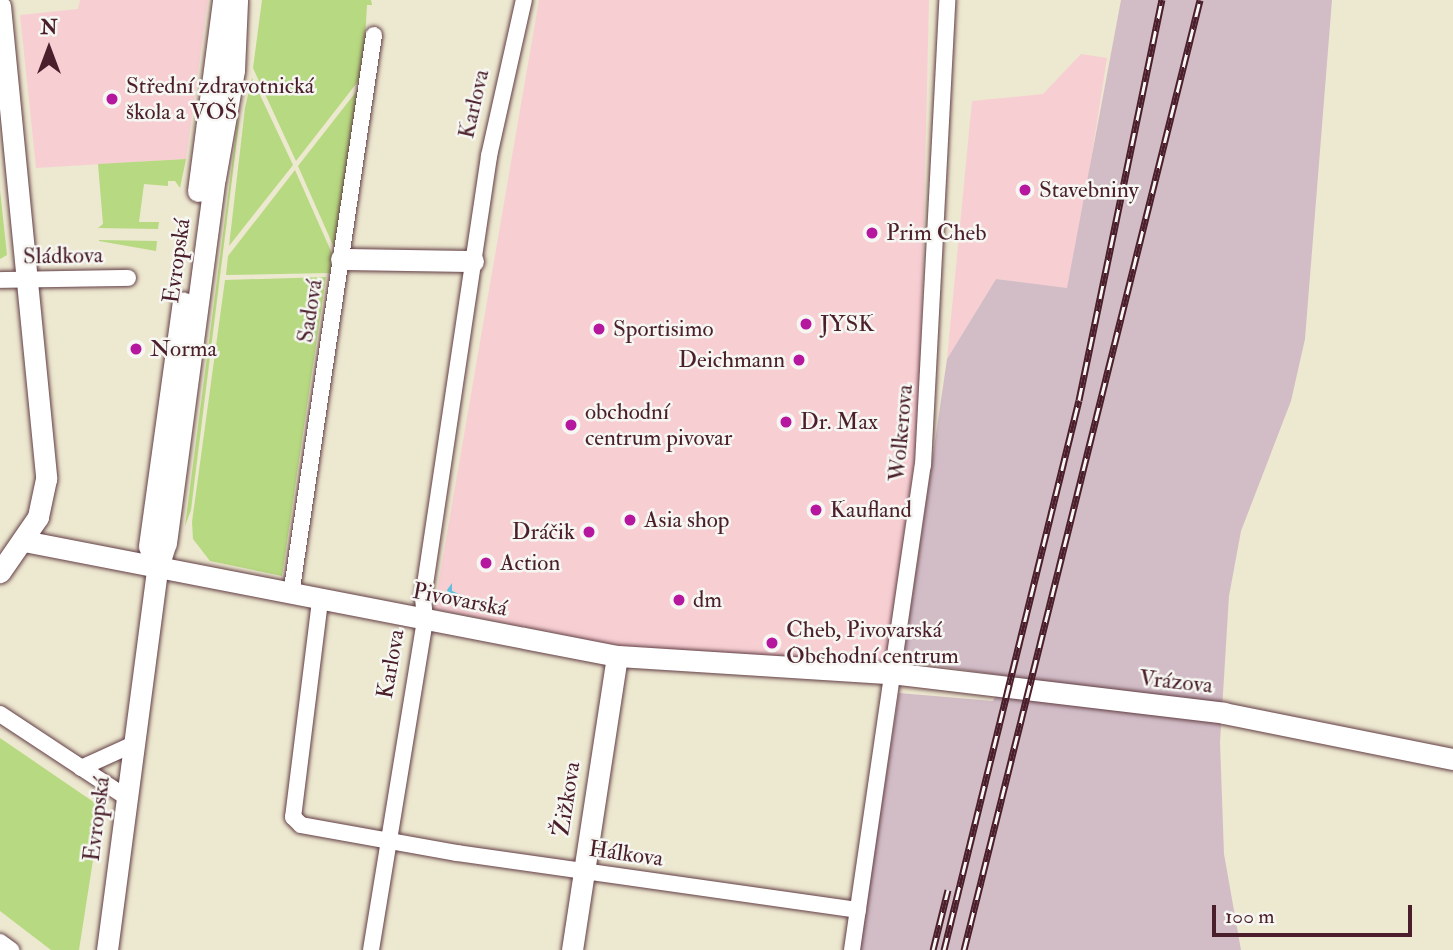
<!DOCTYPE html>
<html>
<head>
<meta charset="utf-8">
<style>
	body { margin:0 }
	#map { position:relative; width:1453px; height:950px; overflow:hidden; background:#ede8d0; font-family:"IM FELL Double Pica",serif }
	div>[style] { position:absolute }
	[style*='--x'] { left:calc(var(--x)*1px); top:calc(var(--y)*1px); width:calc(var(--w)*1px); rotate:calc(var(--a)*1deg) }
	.built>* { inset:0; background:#f7cfd3 }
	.industrial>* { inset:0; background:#d2bdc7 }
	.green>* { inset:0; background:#b7d981 }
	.water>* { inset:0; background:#60c1df }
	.roads { filter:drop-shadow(0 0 2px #623d44) drop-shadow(0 0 2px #623d44) }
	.street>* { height:16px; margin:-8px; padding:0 8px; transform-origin:8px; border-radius:8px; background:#fff }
	.secondary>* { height:21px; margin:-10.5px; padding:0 10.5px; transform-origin:10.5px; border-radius:10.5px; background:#fff }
	.rail>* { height:7px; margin-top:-3.5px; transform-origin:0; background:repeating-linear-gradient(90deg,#f6f6f2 0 13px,#4a1f2b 0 26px); box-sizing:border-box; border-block:2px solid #4a1f2b }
	.dots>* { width:19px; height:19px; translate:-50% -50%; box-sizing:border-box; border:4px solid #f6f6f2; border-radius:50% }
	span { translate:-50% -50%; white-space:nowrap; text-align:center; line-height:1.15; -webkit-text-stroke:5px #f6f6f2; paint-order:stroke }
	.poi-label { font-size:23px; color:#4a1f2b }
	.left { translate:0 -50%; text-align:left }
	.right { translate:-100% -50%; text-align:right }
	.street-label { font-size:23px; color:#4a1f2b }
	.north { position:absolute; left:14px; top:14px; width:70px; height:70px; -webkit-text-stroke:5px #f6f6f2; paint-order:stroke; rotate:0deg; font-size:19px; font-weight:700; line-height:28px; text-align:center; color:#4a1f2b }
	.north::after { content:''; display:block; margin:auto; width:24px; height:32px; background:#4a1f2b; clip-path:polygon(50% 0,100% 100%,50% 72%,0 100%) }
	.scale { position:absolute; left:1212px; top:905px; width:200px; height:32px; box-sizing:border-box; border:4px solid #4a1f2b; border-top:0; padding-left:9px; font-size:21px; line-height:24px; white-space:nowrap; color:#4a1f2b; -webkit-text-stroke:5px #f6f6f2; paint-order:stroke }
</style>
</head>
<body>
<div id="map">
	<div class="built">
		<i style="clip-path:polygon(80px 0,208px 0,186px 159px,36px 168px,20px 15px,78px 9px)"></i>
		<i style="clip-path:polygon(539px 0,929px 0,919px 426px,886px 664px,620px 646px,434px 609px)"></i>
		<i style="clip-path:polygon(1081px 54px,1107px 58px,1071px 289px,996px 279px,947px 359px,972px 101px,1043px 94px)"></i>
	</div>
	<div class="industrial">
		<i style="clip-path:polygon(1121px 0,1332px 0,1305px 339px,1291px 401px,1241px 531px,1229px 596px,1220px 742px,1224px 854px,1241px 950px,859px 950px,899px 693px,993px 701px,1005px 676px,903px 661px,947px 359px,996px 279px,1067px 288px)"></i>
	</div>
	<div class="green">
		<i style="clip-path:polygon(262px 0,371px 0,372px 5px,367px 5px,363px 75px,296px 161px,253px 68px)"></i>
		<i style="clip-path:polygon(252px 78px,293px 165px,229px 246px,245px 108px)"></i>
		<i style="clip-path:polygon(363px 83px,336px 252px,298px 166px)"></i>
		<i style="clip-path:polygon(240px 115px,191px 510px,185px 526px,237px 126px)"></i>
		<i style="clip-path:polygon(186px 159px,180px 188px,175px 181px,168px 181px,168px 186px,144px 184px,139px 222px,159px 222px,158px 229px,98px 228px,103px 224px,98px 164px)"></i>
		<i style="clip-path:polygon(295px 170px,334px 258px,330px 273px,226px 275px,228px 256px)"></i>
		<i style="clip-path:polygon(0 190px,7px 255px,0 259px)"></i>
		<i style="clip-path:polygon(99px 240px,157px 241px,156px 251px,99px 241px)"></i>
		<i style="clip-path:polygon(326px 277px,282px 576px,210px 561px,193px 539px,192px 522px,225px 280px)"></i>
		<i style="clip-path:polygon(0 738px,98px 805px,100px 815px,79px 950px,51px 950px,0 911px)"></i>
	</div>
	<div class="water">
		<i style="clip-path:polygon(452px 583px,452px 591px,474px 600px,460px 604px,450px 600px,447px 590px)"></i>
	</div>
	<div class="roads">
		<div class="street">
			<i style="--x:0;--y:280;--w:128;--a:-0.9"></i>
			<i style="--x:291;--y:595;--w:566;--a:-81.57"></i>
			<i style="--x:320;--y:601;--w:218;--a:97.1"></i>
			<i style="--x:293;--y:817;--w:11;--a:45"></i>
			<i style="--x:301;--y:825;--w:158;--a:10.2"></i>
			<i style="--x:457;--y:853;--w:405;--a:8.1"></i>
			<i style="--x:0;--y:714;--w:151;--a:33.4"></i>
			<i style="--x:81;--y:768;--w:58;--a:-24.4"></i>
			<i style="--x:0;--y:942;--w:14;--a:36"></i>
			<i style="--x:371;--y:950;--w:334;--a:-80.7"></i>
			<i style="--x:425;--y:620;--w:22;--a:-95"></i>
			<i style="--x:423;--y:598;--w:447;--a:-81.5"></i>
			<i style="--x:489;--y:156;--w:160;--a:-77.4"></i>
			<i style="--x:852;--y:950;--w:490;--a:-81.7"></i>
			<i style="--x:923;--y:465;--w:466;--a:-87"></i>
		</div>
		<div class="secondary">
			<i style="--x:0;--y:6;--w:475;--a:84.4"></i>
			<i style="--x:46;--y:479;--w:39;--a:102"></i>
			<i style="--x:38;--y:517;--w:67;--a:124.6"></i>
			<i style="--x:198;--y:191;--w:193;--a:-82.5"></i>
			<i style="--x:341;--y:259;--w:132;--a:0.9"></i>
			<i style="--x:24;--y:541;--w:604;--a:10.98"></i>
			<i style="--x:617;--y:656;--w:275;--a:3.6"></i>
			<i style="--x:891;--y:673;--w:335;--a:6.8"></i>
			<i style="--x:1224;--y:713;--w:234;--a:11.4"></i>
			<i style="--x:157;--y:570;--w:25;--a:-108"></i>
			<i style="--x:149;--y:546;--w:246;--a:-82.1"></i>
			<i style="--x:107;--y:950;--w:383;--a:-82.5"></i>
			<i style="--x:157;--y:570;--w:28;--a:-72"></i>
			<i style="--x:166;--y:543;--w:368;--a:-82.4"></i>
			<i style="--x:215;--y:178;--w:110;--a:-80"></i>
			<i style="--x:234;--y:70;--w:70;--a:-87.5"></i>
			<i style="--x:572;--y:950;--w:297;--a:-81.3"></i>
		</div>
	</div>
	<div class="rail">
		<i style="--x:933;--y:950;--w:62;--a:-76"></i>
		<i style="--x:944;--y:950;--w:566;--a:-76.21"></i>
		<i style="--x:1079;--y:400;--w:409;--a:-78.3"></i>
		<i style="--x:964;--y:950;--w:979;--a:-76.05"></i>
	</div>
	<div class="dots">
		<i style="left:112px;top:99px;background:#b5179e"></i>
		<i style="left:1025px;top:190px;background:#b5179e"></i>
		<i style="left:872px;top:233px;background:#b5179e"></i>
		<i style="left:806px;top:324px;background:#b5179e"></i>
		<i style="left:599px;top:329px;background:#b5179e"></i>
		<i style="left:136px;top:349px;background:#b5179e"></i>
		<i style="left:799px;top:360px;background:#b5179e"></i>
		<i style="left:786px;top:422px;background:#b5179e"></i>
		<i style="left:571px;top:425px;background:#b5179e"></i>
		<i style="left:816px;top:510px;background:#b5179e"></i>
		<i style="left:630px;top:520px;background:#b5179e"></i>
		<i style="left:589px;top:532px;background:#b5179e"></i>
		<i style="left:486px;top:563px;background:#b5179e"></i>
		<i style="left:679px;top:600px;background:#b5179e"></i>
		<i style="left:772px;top:643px;background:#b5179e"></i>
	</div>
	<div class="poi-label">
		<span class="left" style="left:126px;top:99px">Střední zdravotnická<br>škola a VOŠ</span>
		<span class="left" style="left:1039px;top:190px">Stavebniny</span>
		<span class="left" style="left:886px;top:233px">Prim Cheb</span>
		<span class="left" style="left:820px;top:324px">JYSK</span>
		<span class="left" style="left:613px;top:329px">Sportisimo</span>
		<span class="left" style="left:150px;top:349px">Norma</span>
		<span class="right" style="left:785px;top:360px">Deichmann</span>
		<span class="left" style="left:585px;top:425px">obchodní<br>centrum pivovar</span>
		<span class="left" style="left:800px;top:422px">Dr. Max</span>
		<span class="left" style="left:830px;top:510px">Kaufland</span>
		<span class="left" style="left:644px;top:520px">Asia shop</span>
		<span class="right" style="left:575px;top:532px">Dráčik</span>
		<span class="left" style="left:500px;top:563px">Action</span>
		<span class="left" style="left:693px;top:600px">dm</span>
		<span class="left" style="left:786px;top:643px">Cheb, Pivovarská<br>Obchodní centrum</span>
	</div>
	<div class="street-label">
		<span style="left:474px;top:104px;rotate:-77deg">Karlova</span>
		<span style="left:63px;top:256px;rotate:-1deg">Sládkova</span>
		<span style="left:177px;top:261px;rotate:-82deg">Evropská</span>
		<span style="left:310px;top:311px;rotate:-81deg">Sadová</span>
		<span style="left:901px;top:433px;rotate:-85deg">Wolkerova</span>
		<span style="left:460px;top:600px;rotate:11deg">Pivovarská</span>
		<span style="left:391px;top:664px;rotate:-80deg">Karlova</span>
		<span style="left:1176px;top:682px;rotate:6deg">Vrázova</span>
		<span style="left:567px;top:799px;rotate:-81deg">Žižkova</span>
		<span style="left:97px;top:819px;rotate:-83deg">Evropská</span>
		<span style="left:626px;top:854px;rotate:8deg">Hálkova</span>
	</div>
	<div class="north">N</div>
	<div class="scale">100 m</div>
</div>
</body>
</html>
